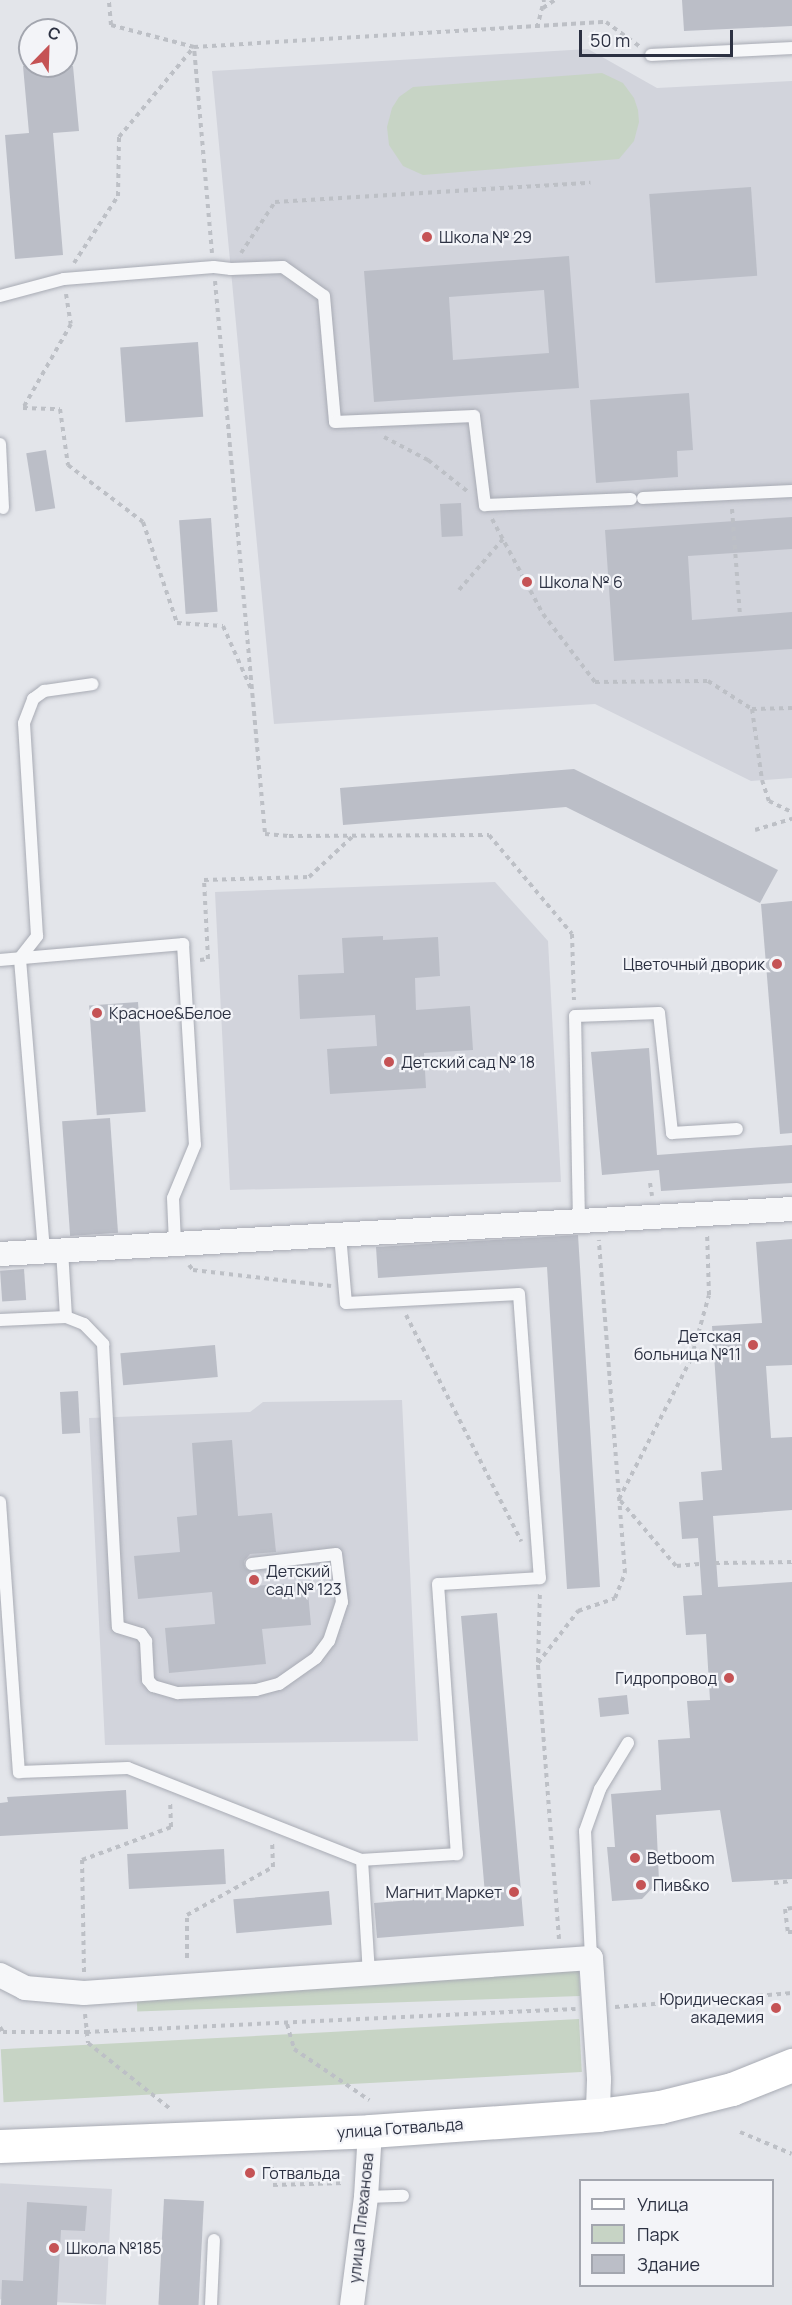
<!DOCTYPE html>
<html>
<head>
<meta charset="utf-8">
<style>
	body { margin:0 }
	#map { position:relative; width:792px; height:2305px; overflow:hidden; background:#e3e5ea; font-family:Manrope,sans-serif }
	div>[style] { position:absolute }
	[style*='--x'] { left:calc(var(--x)*1px); top:calc(var(--y)*1px); width:calc(var(--w)*1px); rotate:calc(var(--a)*1deg) }
	.built>* { inset:0; background:#d2d4dc; transform-origin:0 0 }
	.green>* { inset:0; background:#c7d4c5; transform-origin:0 0 }
	.building>* { inset:0; background:#bbbec7; transform-origin:0 0 }
	.path>* { height:4px; margin-top:-2px; transform-origin:0; background:repeating-linear-gradient(90deg,#bdc0c6 0 4.5px,transparent 0 9px) }
	.roads { filter:drop-shadow(0 0 2px #a8abb4) drop-shadow(0 0 2px #a8abb4) }
	.lane>* { height:12px; margin:-6px; padding:0 6px; transform-origin:6px; border-radius:6px; background:#f6f7f9 }
	.street>* { height:24px; margin:-12px; padding:0 12px; transform-origin:12px; border-radius:12px; background:#f6f7f9 }
	.secondary>* { height:33px; margin:-16.5px; padding:0 16.5px; transform-origin:16.5px; border-radius:16.5px; background:#fff }
	.dots>* { width:16px; height:16px; translate:-50% -50%; box-sizing:border-box; border:3px solid #f3f4f8; border-radius:50% }
	span { translate:-50% -50%; white-space:nowrap; text-align:center; line-height:1.15; -webkit-text-stroke:4.5px #f3f4f8; paint-order:stroke }
	.poi-label { font-size:16px; color:#2c3142 }
	.left { translate:0 -50%; text-align:left }
	.right { translate:-100% -50%; text-align:right }
	.street-label { font-size:16px; color:#2c3142 }
	.legend { position:absolute; left:579px; top:2179px; width:195px; height:108px; box-sizing:border-box; background:#f3f4f8; border:2px solid #a3a6af; margin:0; padding:8px 10px; list-style:none; font-size:18px; color:#2c3142 }
	.legend li { display:flex; align-items:center; gap:12px; height:30px }
	.legend b { width:30px; border:2px solid #a3a6af }
	.north { position:absolute; left:18px; top:18px; width:60px; height:60px; box-sizing:border-box; background:#f3f4f8; border:2px solid #a3a6af; border-radius:50%; rotate:23deg; font-size:16px; font-weight:700; line-height:24px; text-align:center; color:#2c3142 }
	.north::after { content:''; display:block; margin:auto; width:21px; height:27px; background:#c55355; clip-path:polygon(50% 0,100% 100%,50% 72%,0 100%) }
	.scale { position:absolute; left:579px; top:30px; width:154px; height:27px; box-sizing:border-box; border:3px solid #2c3142; border-top:0; padding-left:8px; font-size:18px; line-height:21px; white-space:nowrap; color:#2c3142; -webkit-text-stroke:4px #f3f4f8; paint-order:stroke }
</style>
</head>
<body>
<div id="map">
	<div class="built">
		<i style="clip-path:polygon(588px 49px,657px 88px,792px 81px,792px 778px,751px 781px,595px 704px,274px 724px,212px 71px)"></i>
		<i style="clip-path:polygon(495px 882px,548px 941px,561px 1182px,230px 1190px,215px 892px)"></i>
		<i style="clip-path:polygon(402px 1400px,418px 1741px,105px 1745px,89px 1418px,250px 1412px,263px 1402px)"></i>
		<i style="left:112px;top:2189px;width:116px;height:112px;rotate:93deg"></i>
	</div>
	<div class="green">
		<i style="clip-path:polygon(602px 73px,623px 83px,634px 98px,638px 110px,639px 122px,634px 141px,619px 159px,423px 175px,403px 166px,389px 145px,387px 127px,392px 108px,399px 97px,413px 87px)"></i>
		<i style="left:579px;top:1968px;width:28px;height:443px;rotate:88deg"></i>
		<i style="left:579px;top:2019px;width:53px;height:579px;rotate:87deg"></i>
	</div>
	<div class="building">
		<i style="clip-path:polygon(682px 0,792px 0,792px 26px,684px 31px)"></i>
		<i style="clip-path:polygon(23px 66px,73px 66px,79px 131px,53px 133px,63px 255px,15px 259px,5px 135px,29px 133px)"></i>
		<i style="left:751px;top:187px;width:89px;height:102px;rotate:86deg"></i>
		<i style="clip-path:polygon(evenodd,569px 256px,579px 388px,374px 402px,364px 271px,569px 256px,544px 290px,549px 353px,453px 360px,449px 297px,544px 290px)"></i>
		<i style="left:198px;top:342px;width:75px;height:78px;rotate:86deg"></i>
		<i style="clip-path:polygon(689px 393px,693px 450px,677px 451px,678px 477px,596px 483px,590px 400px)"></i>
		<i style="left:46px;top:450px;width:59px;height:20px;rotate:81deg"></i>
		<i style="left:461px;top:503px;width:33px;height:21px;rotate:87deg"></i>
		<i style="clip-path:polygon(792px 517px,792px 549px,688px 556px,692px 620px,792px 612px,792px 649px,614px 661px,605px 530px)"></i>
		<i style="left:211px;top:518px;width:94px;height:32px;rotate:86deg"></i>
		<i style="clip-path:polygon(574px 769px,778px 870px,760px 903px,566px 807px,343px 825px,340px 788px)"></i>
		<i style="clip-path:polygon(792px 901px,792px 1133px,780px 1134px,761px 904px)"></i>
		<i style="clip-path:polygon(383px 936px,383px 940px,438px 937px,440px 976px,415px 978px,416px 1010px,470px 1006px,473px 1050px,424px 1053px,426px 1088px,330px 1094px,327px 1049px,377px 1046px,375px 1015px,300px 1019px,298px 975px,344px 973px,342px 938px)"></i>
		<i style="left:138px;top:1002px;width:110px;height:49px;rotate:86deg"></i>
		<i style="clip-path:polygon(649px 1048px,657px 1155px,792px 1145px,792px 1183px,661px 1191px,659px 1170px,602px 1175px,591px 1052px)"></i>
		<i style="left:110px;top:1118px;width:115px;height:48px;rotate:86deg"></i>
		<i style="clip-path:polygon(578px 1235px,600px 1587px,567px 1589px,547px 1267px,378px 1278px,376px 1247px)"></i>
		<i style="clip-path:polygon(792px 1239px,792px 1365px,766px 1366px,771px 1438px,792px 1437px,792px 1510px,713px 1516px,718px 1587px,792px 1582px,792px 1879px,732px 1882px,720px 1810px,656px 1815px,659px 1881px,642px 1899px,612px 1901px,607px 1847px,615px 1847px,611px 1794px,661px 1790px,658px 1740px,690px 1738px,687px 1701px,710px 1700px,706px 1634px,686px 1635px,683px 1596px,702px 1595px,698px 1538px,682px 1539px,679px 1502px,703px 1500px,701px 1472px,722px 1470px,712px 1326px,762px 1323px,756px 1242px)"></i>
		<i style="left:24px;top:1269px;width:31px;height:24px;rotate:86deg"></i>
		<i style="left:215px;top:1345px;width:32px;height:95px;rotate:85deg"></i>
		<i style="left:78px;top:1391px;width:42px;height:18px;rotate:87deg"></i>
		<i style="clip-path:polygon(232px 1440px,238px 1516px,272px 1513px,276px 1552px,250px 1554px,244px 1561px,245px 1568px,252px 1572px,253px 1586px,307px 1582px,311px 1625px,262px 1629px,266px 1664px,169px 1673px,165px 1628px,215px 1624px,212px 1592px,138px 1599px,134px 1556px,180px 1552px,177px 1517px,197px 1515px,192px 1443px)"></i>
		<i style="clip-path:polygon(497px 1613px,524px 1926px,377px 1938px,374px 1903px,485px 1894px,461px 1616px)"></i>
		<i style="left:627px;top:1695px;width:19px;height:29px;rotate:84deg"></i>
		<i style="clip-path:polygon(126px 1790px,128px 1829px,0 1836px,0 1803px,8px 1802px,7px 1797px)"></i>
		<i style="left:224px;top:1849px;width:35px;height:97px;rotate:87deg"></i>
		<i style="left:329px;top:1891px;width:34px;height:96px;rotate:85deg"></i>
		<i style="left:164px;top:2199px;width:40px;height:106px;rotate:3deg"></i>
		<i style="clip-path:polygon(27px 2202px,87px 2206px,85px 2231px,61px 2230px,57px 2305px,1px 2305px,2px 2280px,23px 2281px)"></i>
	</div>
	<div class="path">
		<i style="--x:543;--y:8;--w:14;--a:-34"></i>
		<i style="--x:537;--y:28;--w:29;--a:-76"></i>
		<i style="--x:212;--y:253;--w:207;--a:-95"></i>
		<i style="--x:194;--y:47;--w:413;--a:-3.5"></i>
		<i style="--x:606;--y:22;--w:41;--a:36"></i>
		<i style="--x:241;--y:253;--w:61;--a:-56.3"></i>
		<i style="--x:275;--y:202;--w:316;--a:-3.5"></i>
		<i style="--x:74;--y:263;--w:80;--a:-56.7"></i>
		<i style="--x:118;--y:196;--w:59;--a:-89"></i>
		<i style="--x:119;--y:137;--w:117;--a:-50.2"></i>
		<i style="--x:194;--y:47;--w:86;--a:-165.2"></i>
		<i style="--x:111;--y:25;--w:25;--a:-95"></i>
		<i style="--x:215;--y:281;--w:555;--a:84.83"></i>
		<i style="--x:265;--y:834;--w:24;--a:5"></i>
		<i style="--x:289;--y:836;--w:200;--a:-0.3"></i>
		<i style="--x:489;--y:835;--w:129;--a:50"></i>
		<i style="--x:572;--y:934;--w:66;--a:88.3"></i>
		<i style="--x:66;--y:294;--w:30;--a:81"></i>
		<i style="--x:71;--y:324;--w:97;--a:119.7"></i>
		<i style="--x:23;--y:408;--w:37;--a:2"></i>
		<i style="--x:60;--y:409;--w:57;--a:81.9"></i>
		<i style="--x:68;--y:465;--w:94;--a:37.2"></i>
		<i style="--x:143;--y:522;--w:107;--a:71.4"></i>
		<i style="--x:177;--y:623;--w:46;--a:3.7"></i>
		<i style="--x:223;--y:626;--w:69;--a:66"></i>
		<i style="--x:384;--y:437;--w:50;--a:27.6"></i>
		<i style="--x:428;--y:460;--w:50;--a:38.5"></i>
		<i style="--x:732;--y:509;--w:107;--a:85.7"></i>
		<i style="--x:492;--y:519;--w:108;--a:61.8"></i>
		<i style="--x:543;--y:614;--w:86;--a:52.6"></i>
		<i style="--x:595;--y:682;--w:113;--a:-0.5"></i>
		<i style="--x:708;--y:681;--w:52;--a:32.5"></i>
		<i style="--x:752;--y:709;--w:40;--a:-1.4"></i>
		<i style="--x:459;--y:590;--w:67;--a:-49.2"></i>
		<i style="--x:752;--y:709;--w:72;--a:82"></i>
		<i style="--x:762;--y:780;--w:22;--a:72"></i>
		<i style="--x:769;--y:801;--w:25;--a:26"></i>
		<i style="--x:755;--y:830;--w:39;--a:-17"></i>
		<i style="--x:200;--y:960;--w:8;--a:-7"></i>
		<i style="--x:208;--y:959;--w:79;--a:-92.9"></i>
		<i style="--x:204;--y:880;--w:105;--a:-1.6"></i>
		<i style="--x:309;--y:877;--w:59;--a:-42.9"></i>
		<i style="--x:650;--y:1183;--w:13;--a:81"></i>
		<i style="--x:189;--y:1265;--w:6;--a:51"></i>
		<i style="--x:193;--y:1270;--w:139;--a:6.6"></i>
		<i style="--x:406;--y:1315;--w:254;--a:63"></i>
		<i style="--x:715;--y:1563;--w:77;--a:-0.7"></i>
		<i style="--x:699;--y:1564;--w:23;--a:175"></i>
		<i style="--x:676;--y:1566;--w:88;--a:-130.4"></i>
		<i style="--x:619;--y:1499;--w:157;--a:-62.8"></i>
		<i style="--x:691;--y:1359;--w:66;--a:-74.3"></i>
		<i style="--x:709;--y:1295;--w:62;--a:-91.8"></i>
		<i style="--x:538;--y:1662;--w:70;--a:-88.4"></i>
		<i style="--x:774;--y:1883;--w:18;--a:-6"></i>
		<i style="--x:792;--y:1908;--w:7;--a:172"></i>
		<i style="--x:785;--y:1909;--w:23;--a:83"></i>
		<i style="--x:788;--y:1932;--w:4;--a:0"></i>
		<i style="--x:559;--y:1939;--w:277;--a:-94.4"></i>
		<i style="--x:538;--y:1663;--w:66;--a:-52.4"></i>
		<i style="--x:578;--y:1611;--w:39;--a:-19"></i>
		<i style="--x:615;--y:1598;--w:27;--a:-68"></i>
		<i style="--x:625;--y:1573;--w:334;--a:-94.5"></i>
		<i style="--x:187;--y:1958;--w:43;--a:-90"></i>
		<i style="--x:187;--y:1915;--w:98;--a:-29.2"></i>
		<i style="--x:273;--y:1867;--w:26;--a:-92"></i>
		<i style="--x:84;--y:1972;--w:112;--a:-91"></i>
		<i style="--x:82;--y:1860;--w:95;--a:-20.3"></i>
		<i style="--x:171;--y:1827;--w:25;--a:-92"></i>
		<i style="--x:615;--y:2007;--w:178;--a:-4.5"></i>
		<i style="--x:85;--y:2014;--w:29;--a:84"></i>
		<i style="--x:88;--y:2043;--w:104;--a:38.7"></i>
		<i style="--x:287;--y:2024;--w:26;--a:74"></i>
		<i style="--x:294;--y:2049;--w:91;--a:34.2"></i>
		<i style="--x:0;--y:2027;--w:6;--a:59"></i>
		<i style="--x:3;--y:2032;--w:83;--a:0"></i>
		<i style="--x:86;--y:2032;--w:490;--a:-2.7"></i>
		<i style="--x:740;--y:2132;--w:56;--a:22.9"></i>
		<i style="--x:272;--y:2167;--w:18;--a:87"></i>
		<i style="--x:273;--y:2185;--w:72;--a:-1.6"></i>
	</div>
	<div class="roads">
		<div class="lane">
			<i style="--x:651;--y:55;--w:141;--a:-2.8"></i>
			<i style="--x:0;--y:296;--w:66;--a:-14.9"></i>
			<i style="--x:64;--y:279;--w:150;--a:-4.6"></i>
			<i style="--x:214;--y:267;--w:17;--a:7"></i>
			<i style="--x:231;--y:269;--w:52;--a:-2.2"></i>
			<i style="--x:283;--y:267;--w:50;--a:35.3"></i>
			<i style="--x:324;--y:296;--w:126;--a:85"></i>
			<i style="--x:335;--y:422;--w:139;--a:-2.5"></i>
			<i style="--x:474;--y:416;--w:90;--a:83"></i>
			<i style="--x:485;--y:505;--w:146;--a:-2.4"></i>
			<i style="--x:0;--y:444;--w:64;--a:87.3"></i>
			<i style="--x:643;--y:498;--w:149;--a:-2.7"></i>
			<i style="--x:0;--y:960;--w:184;--a:-5"></i>
			<i style="--x:183;--y:944;--w:201;--a:86.6"></i>
			<i style="--x:195;--y:1145;--w:57;--a:112.5"></i>
			<i style="--x:173;--y:1198;--w:46;--a:87.5"></i>
			<i style="--x:579;--y:1222;--w:206;--a:-91.1"></i>
			<i style="--x:575;--y:1016;--w:84;--a:-2"></i>
			<i style="--x:659;--y:1013;--w:121;--a:83.8"></i>
			<i style="--x:672;--y:1133;--w:65;--a:-3.5"></i>
			<i style="--x:340;--y:1235;--w:68;--a:85"></i>
			<i style="--x:346;--y:1303;--w:173;--a:-3"></i>
			<i style="--x:519;--y:1294;--w:285;--a:85.8"></i>
			<i style="--x:540;--y:1578;--w:102;--a:176.6"></i>
			<i style="--x:438;--y:1584;--w:271;--a:86"></i>
			<i style="--x:457;--y:1854;--w:95;--a:176.4"></i>
			<i style="--x:44;--y:1251;--w:294;--a:-94.7"></i>
			<i style="--x:20;--y:958;--w:28;--a:-52"></i>
			<i style="--x:37;--y:936;--w:213;--a:-93.5"></i>
			<i style="--x:24;--y:723;--w:26;--a:-69"></i>
			<i style="--x:33;--y:699;--w:14;--a:-36"></i>
			<i style="--x:44;--y:691;--w:49;--a:-8.1"></i>
			<i style="--x:66;--y:1317;--w:19;--a:21"></i>
			<i style="--x:84;--y:1324;--w:28;--a:46"></i>
			<i style="--x:103;--y:1344;--w:283;--a:87"></i>
			<i style="--x:118;--y:1627;--w:24;--a:17"></i>
			<i style="--x:141;--y:1634;--w:9;--a:54"></i>
			<i style="--x:146;--y:1641;--w:39;--a:87"></i>
			<i style="--x:148;--y:1680;--w:8;--a:50"></i>
			<i style="--x:153;--y:1686;--w:26;--a:16"></i>
			<i style="--x:178;--y:1693;--w:78;--a:-2.2"></i>
			<i style="--x:256;--y:1690;--w:24;--a:-15"></i>
			<i style="--x:279;--y:1684;--w:45;--a:-35.1"></i>
			<i style="--x:316;--y:1658;--w:21;--a:-53"></i>
			<i style="--x:329;--y:1641;--w:41;--a:-71.6"></i>
			<i style="--x:342;--y:1602;--w:48;--a:-97.1"></i>
			<i style="--x:336;--y:1554;--w:85;--a:173.2"></i>
			<i style="--x:0;--y:1320;--w:66;--a:-2.6"></i>
			<i style="--x:66;--y:1317;--w:67;--a:-93.4"></i>
			<i style="--x:0;--y:1502;--w:271;--a:86"></i>
			<i style="--x:19;--y:1772;--w:109;--a:-2.1"></i>
			<i style="--x:128;--y:1768;--w:251;--a:21.5"></i>
			<i style="--x:362;--y:1860;--w:114;--a:86.5"></i>
			<i style="--x:591;--y:1958;--w:127;--a:-92.7"></i>
			<i style="--x:585;--y:1831;--w:45;--a:-70.3"></i>
			<i style="--x:600;--y:1789;--w:54;--a:-58.7"></i>
			<i style="--x:366;--y:2197;--w:37;--a:-2"></i>
			<i style="--x:211;--y:2305;--w:65;--a:-87.4"></i>
		</div>
		<div class="street">
			<i style="--x:0;--y:1254;--w:793;--a:-3.25"></i>
			<i style="--x:0;--y:1975;--w:28;--a:27"></i>
			<i style="--x:25;--y:1988;--w:59;--a:4.8"></i>
			<i style="--x:84;--y:1993;--w:508;--a:-3.95"></i>
			<i style="--x:591;--y:1958;--w:122;--a:86.2"></i>
			<i style="--x:599;--y:2080;--w:35;--a:92"></i>
			<i style="--x:352;--y:2305;--w:109;--a:-82.6"></i>
			<i style="--x:366;--y:2197;--w:66;--a:-86.5"></i>
		</div>
		<div class="secondary">
			<i style="--x:0;--y:2146;--w:370;--a:-2.3"></i>
			<i style="--x:370;--y:2131;--w:229;--a:-4"></i>
			<i style="--x:598;--y:2115;--w:63;--a:-7.4"></i>
			<i style="--x:660;--y:2107;--w:74;--a:-14"></i>
			<i style="--x:732;--y:2089;--w:65;--a:-21.8"></i>
		</div>
	</div>
	<div class="dots">
		<i style="left:427px;top:237px;background:#c55355"></i>
		<i style="left:527px;top:582px;background:#c55355"></i>
		<i style="left:777px;top:964px;background:#c55355"></i>
		<i style="left:97px;top:1013px;background:#c55355"></i>
		<i style="left:389px;top:1062px;background:#c55355"></i>
		<i style="left:753px;top:1345px;background:#c55355"></i>
		<i style="left:254px;top:1580px;background:#c55355"></i>
		<i style="left:729px;top:1678px;background:#c55355"></i>
		<i style="left:635px;top:1858px;background:#c55355"></i>
		<i style="left:641px;top:1885px;background:#c55355"></i>
		<i style="left:514px;top:1892px;background:#c55355"></i>
		<i style="left:776px;top:2008px;background:#c55355"></i>
		<i style="left:250px;top:2173px;background:#c55355"></i>
		<i style="left:54px;top:2248px;background:#c55355"></i>
	</div>
	<div class="poi-label">
		<span class="left" style="left:439px;top:237px">Школа № 29</span>
		<span class="left" style="left:539px;top:582px">Школа № 6</span>
		<span class="right" style="left:765px;top:964px">Цветочный дворик</span>
		<span class="left" style="left:109px;top:1013px">Красное&amp;Белое</span>
		<span class="left" style="left:401px;top:1062px">Детский сад № 18</span>
		<span class="right" style="left:741px;top:1345px">Детская<br>больница №11</span>
		<span class="left" style="left:266px;top:1580px">Детский<br>сад № 123</span>
		<span class="right" style="left:717px;top:1678px">Гидропровод</span>
		<span class="left" style="left:647px;top:1858px">Betboom</span>
		<span class="left" style="left:653px;top:1885px">Пив&amp;ко</span>
		<span class="right" style="left:502px;top:1892px">Магнит Маркет</span>
		<span class="right" style="left:764px;top:2008px">Юридическая<br>академия</span>
		<span class="left" style="left:262px;top:2173px">Готвальда</span>
		<span class="left" style="left:66px;top:2248px">Школа №185</span>
	</div>
	<div class="street-label">
		<span style="left:400px;top:2128px;rotate:-4deg">улица Готвальда</span>
		<span style="left:361px;top:2218px;rotate:-84deg">улица Плеханова</span>
	</div>
	<ul class="legend">
	<li><b style="height:8px;background:#fff"></b>Улица</li>
	<li><b style="height:16px;background:#c7d4c5"></b>Парк</li>
	<li><b style="height:16px;background:#bbbec7"></b>Здание</li>
	</ul>
	<div class="north">С</div>
	<div class="scale">50 m</div>
</div>
</body>
</html>
